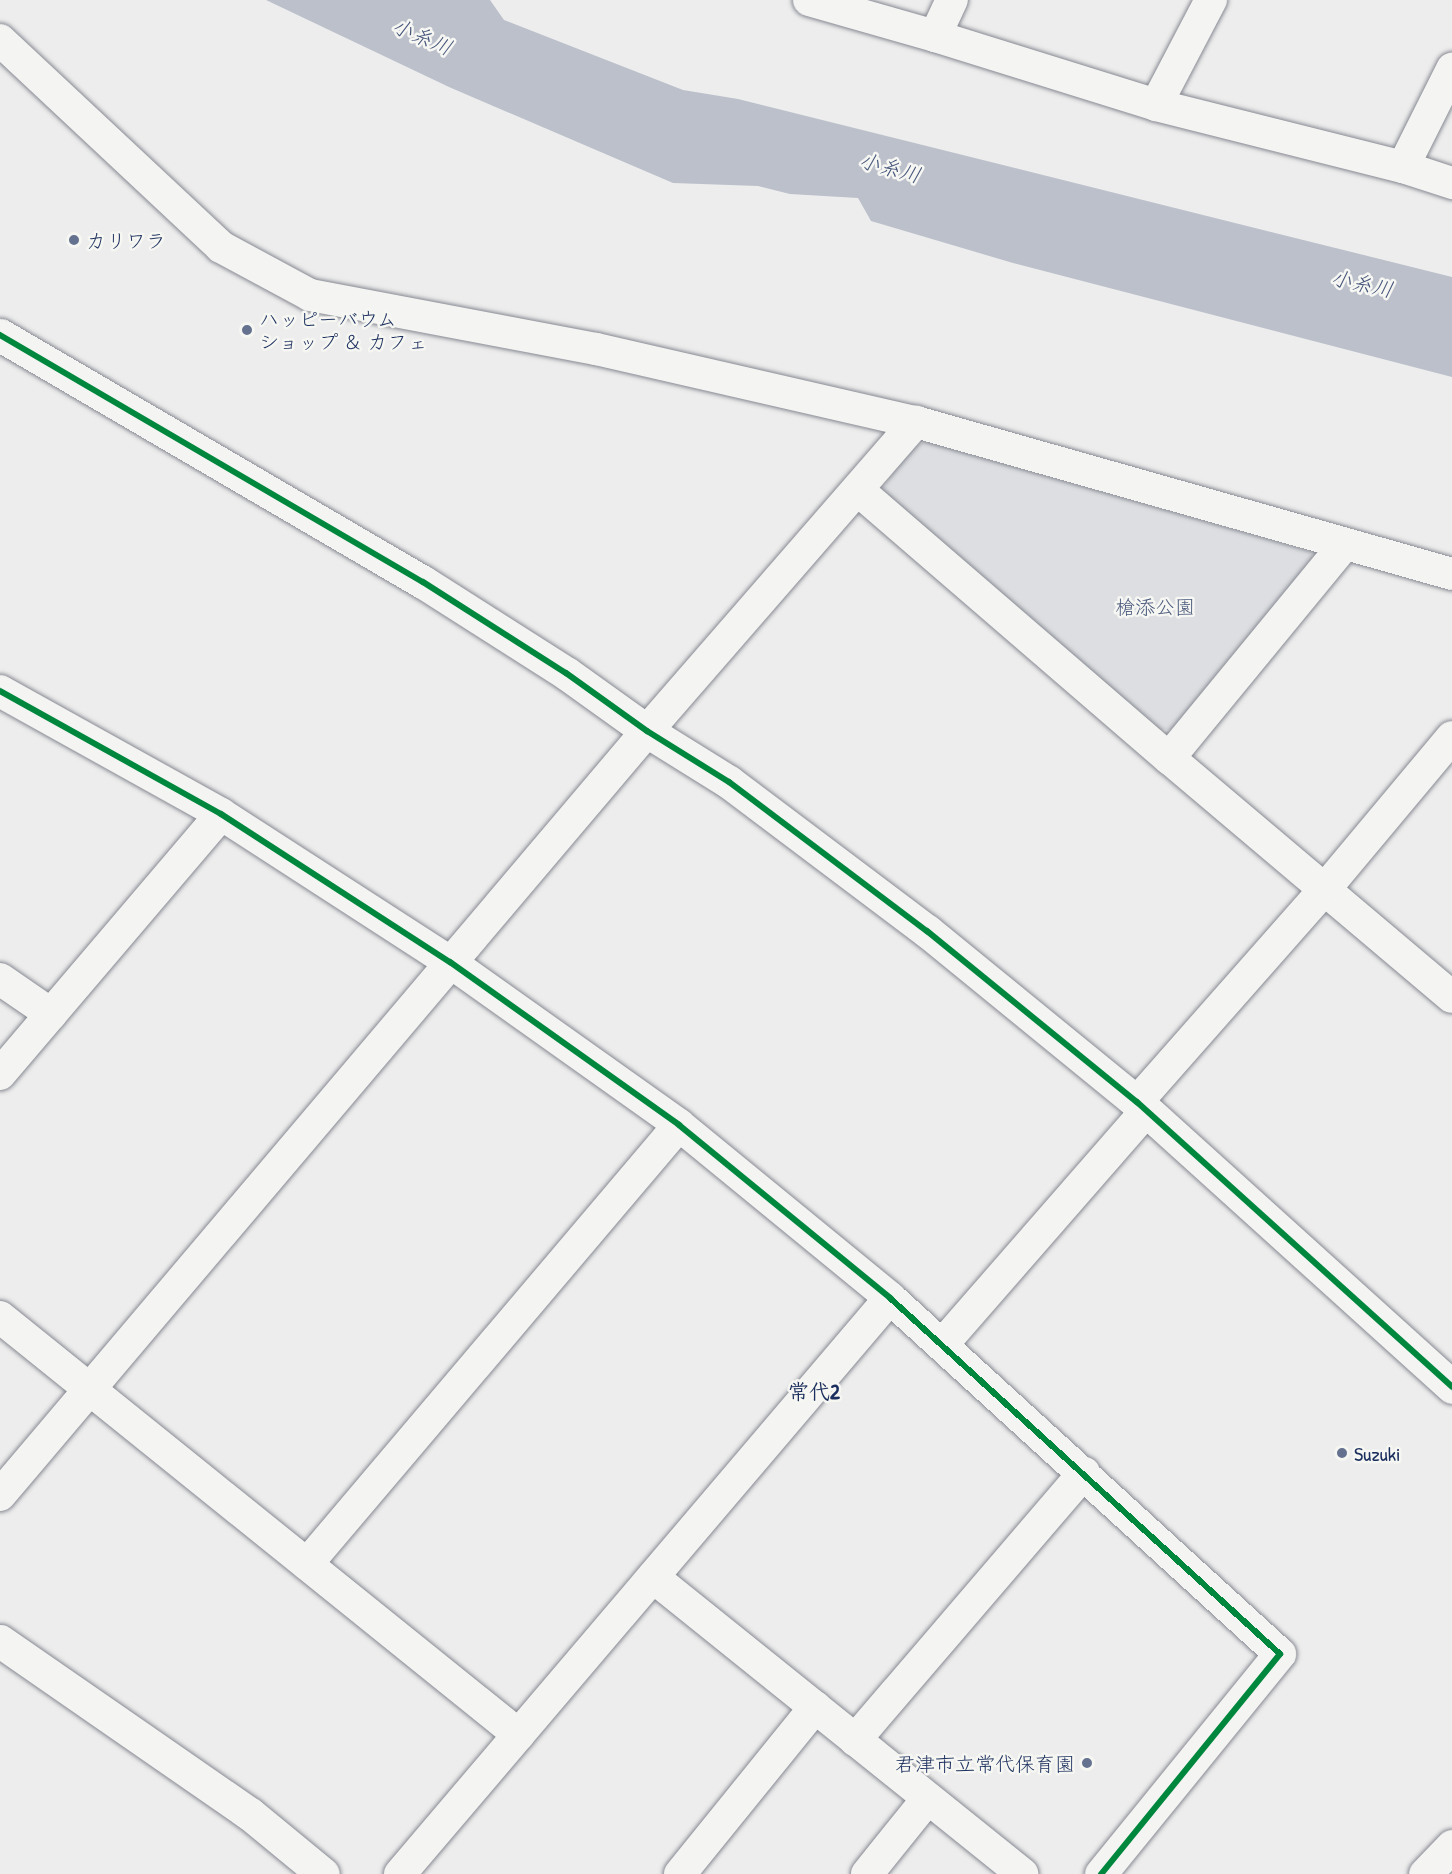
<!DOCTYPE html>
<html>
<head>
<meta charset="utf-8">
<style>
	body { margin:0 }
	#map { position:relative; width:1452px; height:1874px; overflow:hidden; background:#ededed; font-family:"Patrick Hand","Klee One",sans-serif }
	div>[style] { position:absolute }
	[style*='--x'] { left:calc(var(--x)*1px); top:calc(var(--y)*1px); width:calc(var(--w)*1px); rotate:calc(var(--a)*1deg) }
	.green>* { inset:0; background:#dcdee1 }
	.water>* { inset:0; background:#bbc0cb }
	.roads { filter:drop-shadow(0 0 2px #868992) drop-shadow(0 0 2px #868992) }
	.minor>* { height:32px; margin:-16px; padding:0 16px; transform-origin:16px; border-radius:16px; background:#f4f4f2 }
	.tertiary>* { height:33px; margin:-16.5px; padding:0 16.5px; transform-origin:16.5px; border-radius:16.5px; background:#f4f4f2 }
	.trunk>* { height:33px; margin:-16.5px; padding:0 16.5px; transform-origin:16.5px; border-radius:16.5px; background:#f4f4f2 }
	.cycleway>* { height:6px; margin:-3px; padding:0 3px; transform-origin:3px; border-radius:3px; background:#00873e }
	.dots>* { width:16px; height:16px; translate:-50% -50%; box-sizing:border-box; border:3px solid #f6f6f2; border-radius:50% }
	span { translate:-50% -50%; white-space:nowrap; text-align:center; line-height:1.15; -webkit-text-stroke:5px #f6f6f2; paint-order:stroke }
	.poi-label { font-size:20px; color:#1b2f5e }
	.left { translate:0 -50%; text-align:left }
	.right { translate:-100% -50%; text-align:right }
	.park-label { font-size:20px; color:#48587c }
	.water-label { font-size:21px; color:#44547a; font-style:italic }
	.neighbourhood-label { font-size:21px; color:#1b2f5e; font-weight:700 }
</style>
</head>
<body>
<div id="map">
	<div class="green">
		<i style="clip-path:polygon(926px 442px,1311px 552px,1315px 564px,1176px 729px,1157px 730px,885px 501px,883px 488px,910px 448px)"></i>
	</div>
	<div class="water">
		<i style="clip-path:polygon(266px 0,490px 0,504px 20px,683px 90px,738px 99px,1452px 277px,1452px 377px,1013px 263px,871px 221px,858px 198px,790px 194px,758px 186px,673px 183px,449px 87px)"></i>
	</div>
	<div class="roads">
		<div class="minor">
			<i style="--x:809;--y:0;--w:131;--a:15.9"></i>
			<i style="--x:935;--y:36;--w:232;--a:17.3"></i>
			<i style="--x:1156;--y:105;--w:255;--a:14.1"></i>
			<i style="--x:1403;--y:167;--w:52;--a:18.1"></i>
			<i style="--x:935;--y:36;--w:40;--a:-65"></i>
			<i style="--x:0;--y:40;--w:303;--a:43.1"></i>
			<i style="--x:221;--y:247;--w:101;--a:28.3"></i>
			<i style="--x:310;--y:295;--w:291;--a:10.7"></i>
			<i style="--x:596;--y:349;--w:328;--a:12.9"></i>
			<i style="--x:916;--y:422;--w:557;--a:15.83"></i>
			<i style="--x:1156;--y:105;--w:119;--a:-62.4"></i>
			<i style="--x:1403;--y:167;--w:110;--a:-63.4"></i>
			<i style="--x:858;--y:490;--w:411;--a:40.8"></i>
			<i style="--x:1169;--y:758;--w:370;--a:40.2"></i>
			<i style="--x:0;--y:691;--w:253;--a:29.1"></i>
			<i style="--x:221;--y:814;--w:273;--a:32.9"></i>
			<i style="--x:450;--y:962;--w:281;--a:35.4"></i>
			<i style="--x:679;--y:1125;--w:273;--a:39.3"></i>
			<i style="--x:890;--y:1298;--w:528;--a:42.39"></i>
			<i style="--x:1280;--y:1654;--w:284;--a:129.1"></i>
			<i style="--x:1169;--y:758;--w:277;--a:-50.6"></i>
			<i style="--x:0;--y:979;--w:62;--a:34.5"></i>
			<i style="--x:0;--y:1074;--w:341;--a:-49.6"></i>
			<i style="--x:1137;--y:1102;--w:284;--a:-48.6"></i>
			<i style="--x:1325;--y:889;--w:198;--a:-50.1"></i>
			<i style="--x:0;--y:1317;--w:666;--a:38.85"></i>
			<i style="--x:942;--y:1345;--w:310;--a:-48.9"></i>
			<i style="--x:0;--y:1495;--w:1001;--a:-49.74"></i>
			<i style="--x:647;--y:731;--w:410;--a:-49"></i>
			<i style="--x:307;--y:1564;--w:575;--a:-49.72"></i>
			<i style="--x:653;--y:1577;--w:474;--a:38.8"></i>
			<i style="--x:855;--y:1740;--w:352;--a:-49.4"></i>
			<i style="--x:400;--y:1874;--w:756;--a:-49.61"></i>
			<i style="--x:680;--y:1874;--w:215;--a:-51"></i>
			<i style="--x:867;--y:1874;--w:97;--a:-51.2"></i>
		</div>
		<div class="tertiary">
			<i style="--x:0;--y:335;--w:490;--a:30.3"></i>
			<i style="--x:423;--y:582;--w:169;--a:32.5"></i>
			<i style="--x:566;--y:673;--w:100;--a:35.6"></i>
			<i style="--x:647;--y:731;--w:97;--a:31.9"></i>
			<i style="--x:729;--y:782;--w:248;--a:37"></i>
			<i style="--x:927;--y:931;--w:271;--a:39.2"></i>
			<i style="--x:1137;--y:1102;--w:425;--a:42.1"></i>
			<i style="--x:0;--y:1641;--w:304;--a:34.7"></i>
			<i style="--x:250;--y:1814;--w:94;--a:39.4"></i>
		</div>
		<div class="trunk">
			<i style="--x:1425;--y:1874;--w:39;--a:-46"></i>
		</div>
	</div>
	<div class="cycleway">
		<i style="--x:0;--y:335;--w:490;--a:30.3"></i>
		<i style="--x:423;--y:582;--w:169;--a:32.5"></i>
		<i style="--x:566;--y:673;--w:100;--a:35.6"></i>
		<i style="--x:647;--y:731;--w:97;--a:31.9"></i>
		<i style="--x:729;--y:782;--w:248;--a:37"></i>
		<i style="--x:927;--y:931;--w:271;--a:39.2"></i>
		<i style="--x:1137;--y:1102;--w:425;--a:42.1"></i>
		<i style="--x:0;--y:691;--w:253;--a:29.1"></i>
		<i style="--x:221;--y:814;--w:273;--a:32.9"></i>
		<i style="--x:450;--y:962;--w:281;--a:35.4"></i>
		<i style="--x:679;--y:1125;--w:273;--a:39.3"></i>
		<i style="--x:890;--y:1298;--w:528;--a:42.39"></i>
		<i style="--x:1280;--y:1654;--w:284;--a:129.1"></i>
	</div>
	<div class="dots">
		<i style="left:74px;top:240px;background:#647290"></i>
		<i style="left:247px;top:330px;background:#647290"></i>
		<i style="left:1342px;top:1453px;background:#647290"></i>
		<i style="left:1087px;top:1763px;background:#647290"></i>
	</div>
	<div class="poi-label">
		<span class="left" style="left:86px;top:240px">カリワラ</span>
		<span class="left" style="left:259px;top:330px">ハッピーバウム<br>ショップ ＆ カフェ</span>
		<span class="left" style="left:1354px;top:1453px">Suzuki</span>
		<span class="right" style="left:1075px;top:1763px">君津市立常代保育園</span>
	</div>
	<div class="park-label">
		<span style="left:1155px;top:606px">槍添公園</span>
	</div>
	<div class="water-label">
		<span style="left:422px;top:37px;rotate:23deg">小糸川</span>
		<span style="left:890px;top:168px;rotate:15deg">小糸川</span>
		<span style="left:1362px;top:284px;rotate:12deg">小糸川</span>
	</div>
	<div class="neighbourhood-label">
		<span style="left:814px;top:1392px">常代2</span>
	</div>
</div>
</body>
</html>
